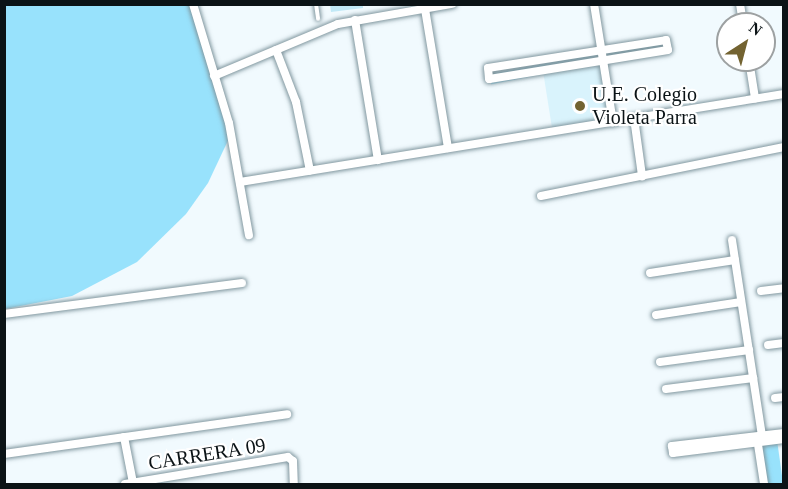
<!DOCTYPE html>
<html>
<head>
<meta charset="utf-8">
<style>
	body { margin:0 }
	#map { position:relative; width:788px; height:489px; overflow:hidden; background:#f1fafe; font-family:"Times New Roman",serif }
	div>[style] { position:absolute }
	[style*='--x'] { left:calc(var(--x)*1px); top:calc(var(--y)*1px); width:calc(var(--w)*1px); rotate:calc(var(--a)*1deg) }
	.built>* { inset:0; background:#d9f3fc; transform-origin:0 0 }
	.green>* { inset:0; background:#98e2fc; transform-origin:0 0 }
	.building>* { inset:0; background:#c1e9f7 }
	.roads { filter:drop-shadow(0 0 2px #81979f) drop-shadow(0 0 2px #81979f) }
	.lane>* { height:4px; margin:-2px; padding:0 2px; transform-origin:2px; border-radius:2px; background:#fff }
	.street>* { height:8px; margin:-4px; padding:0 4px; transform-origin:4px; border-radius:4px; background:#fff }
	.dots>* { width:16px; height:16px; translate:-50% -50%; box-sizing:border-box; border:3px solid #fff; border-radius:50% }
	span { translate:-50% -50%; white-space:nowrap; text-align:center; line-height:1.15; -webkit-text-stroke:4.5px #fff; paint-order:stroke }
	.poi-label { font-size:20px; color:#0b1316 }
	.left { translate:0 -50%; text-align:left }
	.street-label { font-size:20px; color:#0b1316 }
	.frame { position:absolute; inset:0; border:6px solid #0b1316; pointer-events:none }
	.north { position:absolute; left:716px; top:12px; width:60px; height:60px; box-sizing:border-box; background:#fff; border:2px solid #9da1a2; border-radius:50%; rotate:36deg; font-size:16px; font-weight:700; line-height:24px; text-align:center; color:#0b1316 }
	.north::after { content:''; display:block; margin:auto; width:21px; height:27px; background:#736331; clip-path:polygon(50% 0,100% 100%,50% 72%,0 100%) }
</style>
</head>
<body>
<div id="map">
	<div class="built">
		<i style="left:603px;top:60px;width:63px;height:61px;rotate:81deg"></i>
	</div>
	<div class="green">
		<i style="clip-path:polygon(4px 5px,193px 5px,232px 132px,208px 183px,186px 214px,137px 262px,72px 296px,5px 309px)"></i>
		<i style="left:666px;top:40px;width:10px;height:180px;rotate:79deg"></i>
		<i style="left:777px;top:440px;width:44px;height:20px;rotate:82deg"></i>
	</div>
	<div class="building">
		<i style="clip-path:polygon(330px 4px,363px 4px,363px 8px,331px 12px)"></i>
	</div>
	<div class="roads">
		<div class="lane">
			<i style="--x:316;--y:4;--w:15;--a:82"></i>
		</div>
		<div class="street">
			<i style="--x:193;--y:4;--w:124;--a:73.2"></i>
			<i style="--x:229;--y:123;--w:114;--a:79.9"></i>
			<i style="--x:594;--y:4;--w:120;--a:80.9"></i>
			<i style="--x:740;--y:4;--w:20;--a:81"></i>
			<i style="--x:425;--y:9;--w:141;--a:80.6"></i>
			<i style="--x:355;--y:20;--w:142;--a:80.7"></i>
			<i style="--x:666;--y:40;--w:10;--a:79"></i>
			<i style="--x:668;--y:50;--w:181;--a:170.8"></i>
			<i style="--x:489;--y:79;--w:11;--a:-95"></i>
			<i style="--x:488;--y:68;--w:180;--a:-8.9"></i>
			<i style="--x:276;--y:50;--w:56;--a:69"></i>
			<i style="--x:296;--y:102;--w:70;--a:78.5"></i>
			<i style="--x:749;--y:60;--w:39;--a:81"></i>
			<i style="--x:214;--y:76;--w:134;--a:-22.8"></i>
			<i style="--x:338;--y:24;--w:116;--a:-10"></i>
			<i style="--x:634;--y:118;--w:59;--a:82.1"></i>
			<i style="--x:240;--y:182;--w:551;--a:-9.19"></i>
			<i style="--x:541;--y:196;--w:248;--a:-11.4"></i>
			<i style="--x:732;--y:240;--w:198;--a:81.3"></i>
			<i style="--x:650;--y:273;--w:86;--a:-8.7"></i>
			<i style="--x:761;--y:291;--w:23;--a:-7"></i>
			<i style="--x:4;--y:314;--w:240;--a:-7.4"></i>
			<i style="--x:656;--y:315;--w:86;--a:-8.7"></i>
			<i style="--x:768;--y:345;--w:16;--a:-7"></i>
			<i style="--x:660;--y:362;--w:90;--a:-7.7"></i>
			<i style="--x:666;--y:389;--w:88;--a:-7.2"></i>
			<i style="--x:775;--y:398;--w:9;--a:-6"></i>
			<i style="--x:784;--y:433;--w:113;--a:173.4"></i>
			<i style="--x:672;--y:446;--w:7;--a:82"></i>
			<i style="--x:673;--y:453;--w:112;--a:-7.2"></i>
			<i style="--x:124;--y:437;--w:47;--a:78.9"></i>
			<i style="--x:757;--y:438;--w:47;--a:81.3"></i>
			<i style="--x:4;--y:454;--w:286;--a:-8"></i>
			<i style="--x:125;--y:484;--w:165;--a:-9.4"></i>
			<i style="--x:288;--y:457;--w:6;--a:39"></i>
			<i style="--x:293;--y:461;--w:23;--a:88"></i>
		</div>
	</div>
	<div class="dots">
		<i style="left:580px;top:106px;background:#736331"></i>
	</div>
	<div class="poi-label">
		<span class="left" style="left:592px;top:106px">U.E. Colegio<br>Violeta Parra</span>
	</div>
	<div class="street-label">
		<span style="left:207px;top:454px;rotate:-9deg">CARRERA 09</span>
	</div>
	<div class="frame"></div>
	<div class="north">N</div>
</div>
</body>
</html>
